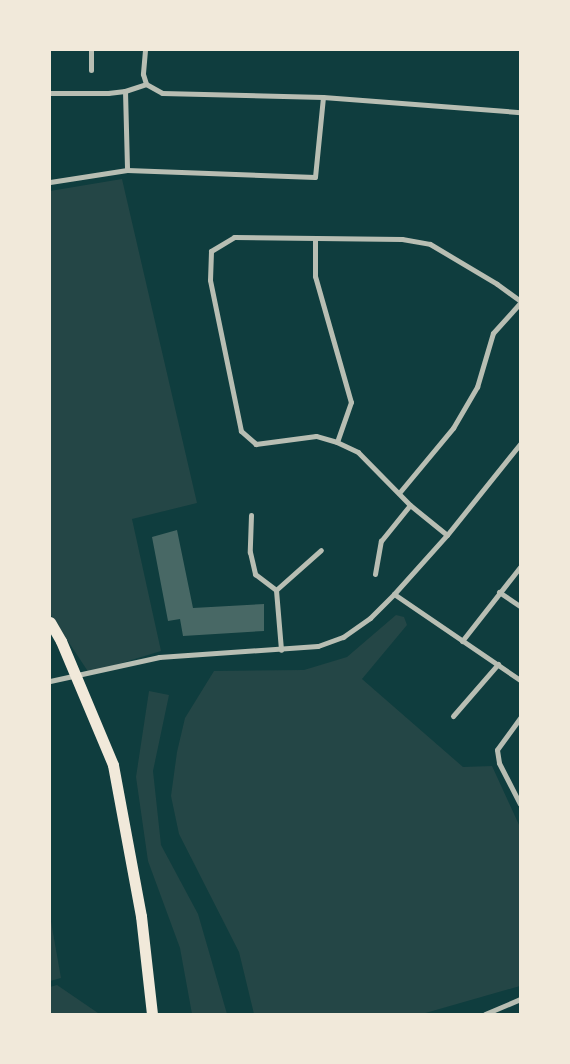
<!DOCTYPE html>
<html>
<head>
<meta charset="utf-8">
<style>
	body { margin:0 }
	#map { position:relative; width:570px; height:1064px; overflow:hidden; background:#0f3d3e; font-family:"Varela Round",sans-serif }
	div>[style] { position:absolute }
	[style*='--x'] { left:calc(var(--x)*1px); top:calc(var(--y)*1px); width:calc(var(--w)*1px); rotate:calc(var(--a)*1deg) }
	.green>* { inset:0; background:#244646 }
	.building>* { inset:0; background:#486865 }
	.minor>* { height:5px; margin:-2.5px; padding:0 2.5px; transform-origin:2.5px; border-radius:2.5px; background:#b8beb3 }
	.primary>* { height:11px; margin:-5.5px; padding:0 5.5px; transform-origin:5.5px; border-radius:5.5px; background:#f1e9da }
	span { translate:-50% -50%; white-space:nowrap; text-align:center; line-height:1.15; -webkit-text-stroke:4.5px #f1e9da; paint-order:stroke }
	.frame { position:absolute; inset:0; border:51px solid #f1e9da; pointer-events:none }
</style>
</head>
<body>
<div id="map">
	<div class="green">
		<i style="clip-path:polygon(122px 179px,197px 503px,132px 519px,161px 651px,89px 673px,50px 614px,50px 191px)"></i>
		<i style="clip-path:polygon(396px 615px,404px 617px,407px 625px,362px 679px,463px 767px,492px 766px,520px 827px,520px 986px,422px 1014px,254px 1014px,239px 952px,179px 834px,171px 796px,177px 752px,185px 718px,214px 671px,304px 670px,347px 657px)"></i>
		<i style="clip-path:polygon(149px 691px,169px 695px,153px 771px,161px 845px,198px 914px,227px 1014px,192px 1014px,180px 948px,148px 861px,136px 777px)"></i>
		<i style="clip-path:polygon(50px 916px,61px 978px,50px 981px)"></i>
		<i style="clip-path:polygon(57px 985px,98px 1013px,98px 1014px,50px 1014px,50px 987px)"></i>
	</div>
	<div class="building">
		<i style="clip-path:polygon(177px 530px,193px 608px,264px 604px,264px 631px,183px 636px,180px 619px,168px 621px,152px 537px)"></i>
	</div>
	<div class="minor">
		<i style="--x:145;--y:50;--w:24;--a:95"></i>
		<i style="--x:143;--y:74;--w:10;--a:73"></i>
		<i style="--x:91;--y:70;--w:20;--a:-90"></i>
		<i style="--x:146;--y:84;--w:18;--a:29"></i>
		<i style="--x:162;--y:93;--w:161;--a:1.4"></i>
		<i style="--x:323;--y:97;--w:198;--a:4.4"></i>
		<i style="--x:125;--y:91;--w:79;--a:88.5"></i>
		<i style="--x:50;--y:93;--w:58;--a:0"></i>
		<i style="--x:108;--y:93;--w:17;--a:-7"></i>
		<i style="--x:125;--y:91;--w:22;--a:-18"></i>
		<i style="--x:50;--y:182;--w:78;--a:-8.9"></i>
		<i style="--x:127;--y:170;--w:188;--a:2.1"></i>
		<i style="--x:315;--y:177;--w:80;--a:-84.3"></i>
		<i style="--x:315;--y:238;--w:38;--a:90"></i>
		<i style="--x:315;--y:276;--w:131;--a:74.1"></i>
		<i style="--x:351;--y:402;--w:42;--a:109.3"></i>
		<i style="--x:399;--y:493;--w:85;--a:-50.3"></i>
		<i style="--x:453;--y:428;--w:48;--a:-59.7"></i>
		<i style="--x:477;--y:387;--w:56;--a:-73.5"></i>
		<i style="--x:493;--y:333;--w:40;--a:-48"></i>
		<i style="--x:251;--y:515;--w:37;--a:92"></i>
		<i style="--x:250;--y:552;--w:23;--a:77"></i>
		<i style="--x:255;--y:574;--w:26;--a:37"></i>
		<i style="--x:276;--y:590;--w:60;--a:85.2"></i>
		<i style="--x:447;--y:535;--w:48;--a:-141"></i>
		<i style="--x:410;--y:505;--w:74;--a:-134.5"></i>
		<i style="--x:358;--y:452;--w:23;--a:-155"></i>
		<i style="--x:337;--y:442;--w:22;--a:-164"></i>
		<i style="--x:316;--y:436;--w:61;--a:172.4"></i>
		<i style="--x:256;--y:444;--w:20;--a:-139"></i>
		<i style="--x:241;--y:431;--w:154;--a:-101.6"></i>
		<i style="--x:210;--y:280;--w:29;--a:-88"></i>
		<i style="--x:211;--y:251;--w:27;--a:-31"></i>
		<i style="--x:234;--y:237;--w:168;--a:0.7"></i>
		<i style="--x:402;--y:239;--w:28;--a:10"></i>
		<i style="--x:430;--y:244;--w:78;--a:30.8"></i>
		<i style="--x:497;--y:284;--w:29;--a:36"></i>
		<i style="--x:375;--y:574;--w:34;--a:-80"></i>
		<i style="--x:381;--y:541;--w:46;--a:-51.1"></i>
		<i style="--x:276;--y:590;--w:60;--a:-41.6"></i>
		<i style="--x:499;--y:592;--w:25;--a:34"></i>
		<i style="--x:394;--y:594;--w:153;--a:34.3"></i>
		<i style="--x:462;--y:641;--w:94;--a:-51.9"></i>
		<i style="--x:50;--y:681;--w:112;--a:-12.4"></i>
		<i style="--x:159;--y:657;--w:159;--a:-4"></i>
		<i style="--x:318;--y:646;--w:27;--a:-20"></i>
		<i style="--x:343;--y:637;--w:33;--a:-35"></i>
		<i style="--x:370;--y:618;--w:34;--a:-45"></i>
		<i style="--x:394;--y:594;--w:79;--a:-48.1"></i>
		<i style="--x:447;--y:535;--w:117;--a:-51.3"></i>
		<i style="--x:453;--y:716;--w:69;--a:-49.1"></i>
		<i style="--x:520;--y:718;--w:39;--a:126"></i>
		<i style="--x:497;--y:750;--w:13;--a:81"></i>
		<i style="--x:499;--y:763;--w:46;--a:62.9"></i>
		<i style="--x:485;--y:1014;--w:38;--a:-23"></i>
	</div>
	<div class="primary">
		<i style="--x:50;--y:622;--w:22;--a:60"></i>
		<i style="--x:61;--y:641;--w:134;--a:67.2"></i>
		<i style="--x:113;--y:765;--w:154;--a:79.5"></i>
		<i style="--x:141;--y:916;--w:99;--a:83.6"></i>
	</div>
	<div class="frame"></div>
</div>
</body>
</html>
